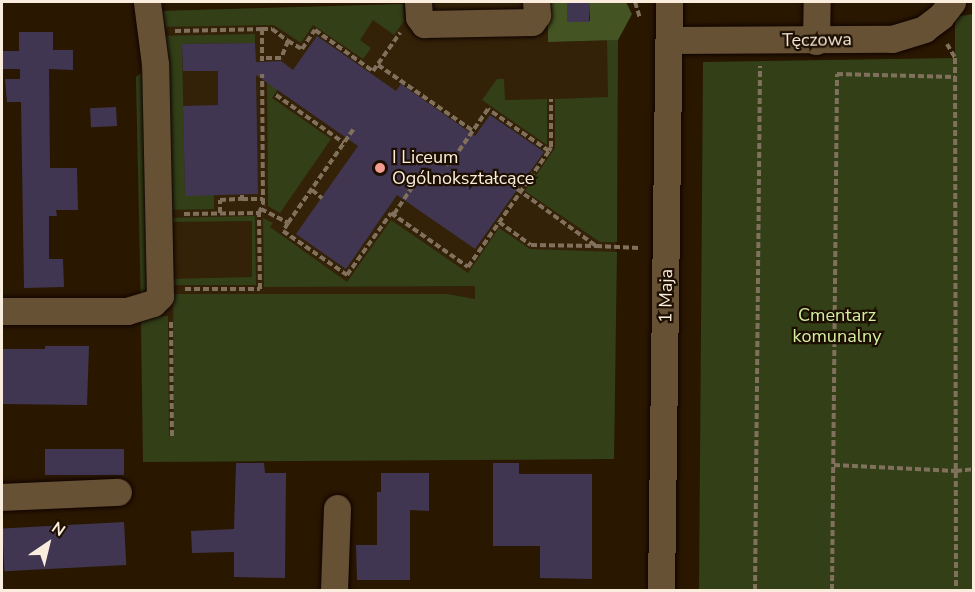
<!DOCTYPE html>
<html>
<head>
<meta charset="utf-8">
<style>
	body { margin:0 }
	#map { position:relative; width:975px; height:592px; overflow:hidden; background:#291700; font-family:"Nunito Sans",sans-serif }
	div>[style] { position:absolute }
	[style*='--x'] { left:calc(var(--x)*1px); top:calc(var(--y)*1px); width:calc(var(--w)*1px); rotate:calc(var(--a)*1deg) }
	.built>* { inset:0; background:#332208 }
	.green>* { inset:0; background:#323f17 }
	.forest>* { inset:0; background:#445423 }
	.building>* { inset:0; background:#413652; transform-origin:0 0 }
	.path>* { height:4px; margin-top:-2px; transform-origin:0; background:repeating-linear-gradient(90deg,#80705c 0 6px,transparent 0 9px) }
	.roads { filter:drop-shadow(0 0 2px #110300) drop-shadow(0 0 2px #110300) }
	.minor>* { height:27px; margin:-13.5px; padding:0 13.5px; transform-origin:13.5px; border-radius:13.5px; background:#665135 }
	.dots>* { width:16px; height:16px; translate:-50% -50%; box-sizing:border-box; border:3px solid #1d0f00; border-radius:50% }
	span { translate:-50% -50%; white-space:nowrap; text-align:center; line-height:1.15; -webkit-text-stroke:4.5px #1d0f00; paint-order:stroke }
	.street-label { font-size:18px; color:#faedde }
	.poi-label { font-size:18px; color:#faedde }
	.left { translate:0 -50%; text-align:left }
	.park-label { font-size:18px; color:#d3f0a1 }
	.frame { position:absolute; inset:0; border:3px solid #faedde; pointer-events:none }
	.north { position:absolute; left:18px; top:514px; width:60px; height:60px; -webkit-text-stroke:4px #1d0f00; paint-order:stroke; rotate:35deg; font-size:16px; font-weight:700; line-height:24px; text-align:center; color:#faedde }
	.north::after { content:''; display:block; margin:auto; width:21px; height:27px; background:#faedde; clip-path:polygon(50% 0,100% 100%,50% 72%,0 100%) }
</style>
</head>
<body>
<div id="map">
	<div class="built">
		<i style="clip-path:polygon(493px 2px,548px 2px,549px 42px,618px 40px,614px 459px,143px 462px,136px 77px,142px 73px,141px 40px,158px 11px)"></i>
	</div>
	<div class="green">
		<i style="clip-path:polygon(403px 4px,404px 21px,394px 35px,373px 20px,360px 40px,371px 48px,363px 59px,313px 25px,301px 43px,274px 25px,158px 27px,158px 11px)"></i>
		<i style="clip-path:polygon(973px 14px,973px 590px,699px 590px,703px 62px,955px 58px,955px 17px)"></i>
		<i style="clip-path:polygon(255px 34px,255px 43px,182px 44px,185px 195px,214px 195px,214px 209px,165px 210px,158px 36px)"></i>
		<i style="clip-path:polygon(141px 40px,155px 281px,141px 300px,136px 77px,141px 73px)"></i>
		<i style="clip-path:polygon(607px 40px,618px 40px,617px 242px,600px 242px,525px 191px,555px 148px,555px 99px,608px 97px)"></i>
		<i style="clip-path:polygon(267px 76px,283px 81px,272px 98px,331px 139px,280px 213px,268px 206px)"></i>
		<i style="clip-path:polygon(497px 79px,504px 79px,505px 100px,547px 99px,547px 145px,482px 100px)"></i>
		<i style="clip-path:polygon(255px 216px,256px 285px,167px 285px,167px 279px,252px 277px,252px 221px,166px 222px,166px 218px)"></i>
		<i style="clip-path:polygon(263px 218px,273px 223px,270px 227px,347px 282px,391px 220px,468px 273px,499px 228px,530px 249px,617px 252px,614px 459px,143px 462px,141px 316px,168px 316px,169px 436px,174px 436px,173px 294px,447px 294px,475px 299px,475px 286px,264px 287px)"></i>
	</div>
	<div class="forest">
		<i style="clip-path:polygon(548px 2px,567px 2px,568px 22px,590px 21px,589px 2px,626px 2px,632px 14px,618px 40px,548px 42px)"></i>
	</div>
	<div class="building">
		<i style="left:567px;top:2px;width:22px;height:20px"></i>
		<i style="clip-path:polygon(19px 32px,53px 32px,53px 50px,73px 50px,73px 70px,49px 69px,50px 168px,77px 168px,78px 210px,56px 210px,57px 216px,49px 216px,49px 259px,63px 259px,64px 287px,24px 288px,21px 102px,7px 102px,5px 79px,20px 79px,20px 69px,2px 69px,2px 51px,19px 51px)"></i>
		<i style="clip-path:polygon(317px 36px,396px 91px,401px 84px,475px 136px,490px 115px,544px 152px,475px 249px,397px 195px,346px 269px,296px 234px,358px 146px,256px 75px,258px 194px,185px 196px,183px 106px,218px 105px,218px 71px,183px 71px,182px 44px,255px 43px,256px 62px,281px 61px,293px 70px)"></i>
		<i style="left:116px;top:107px;width:19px;height:26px;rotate:87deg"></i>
		<i style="clip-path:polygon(45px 346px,89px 346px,87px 405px,2px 404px,2px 349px,45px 349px)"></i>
		<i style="left:124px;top:449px;width:26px;height:79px;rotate:90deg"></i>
		<i style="clip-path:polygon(236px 463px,264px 463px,265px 473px,286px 473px,285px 578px,234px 577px,234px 552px,192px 553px,191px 531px,234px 529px)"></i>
		<i style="clip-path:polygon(493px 463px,519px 463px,519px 474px,592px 474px,592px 579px,540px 578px,540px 546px,493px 546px)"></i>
		<i style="clip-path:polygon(381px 473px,429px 473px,429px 511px,410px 510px,410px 580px,357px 580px,356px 545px,377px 545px,377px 492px,381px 492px)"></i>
		<i style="left:124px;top:522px;width:43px;height:122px;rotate:87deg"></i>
	</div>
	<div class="path">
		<i style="--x:635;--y:2;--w:17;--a:73"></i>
		<i style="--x:262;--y:29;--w:10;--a:0"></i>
		<i style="--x:272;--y:29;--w:20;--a:37"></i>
		<i style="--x:288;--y:41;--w:18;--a:112"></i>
		<i style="--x:281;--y:58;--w:18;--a:180"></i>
		<i style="--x:175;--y:31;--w:87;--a:-1.3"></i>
		<i style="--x:262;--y:29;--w:32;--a:90"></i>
		<i style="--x:288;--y:41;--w:16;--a:30"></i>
		<i style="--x:302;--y:49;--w:23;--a:-56"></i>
		<i style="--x:315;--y:30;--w:71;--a:35.3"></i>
		<i style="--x:373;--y:71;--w:47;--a:-54.6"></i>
		<i style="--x:947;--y:44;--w:16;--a:60"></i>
		<i style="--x:955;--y:58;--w:532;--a:89.89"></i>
		<i style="--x:378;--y:65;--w:116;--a:34.8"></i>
		<i style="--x:276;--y:95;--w:83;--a:35.2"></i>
		<i style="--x:549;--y:151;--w:4;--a:-63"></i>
		<i style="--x:551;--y:147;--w:48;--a:-90"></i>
		<i style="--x:517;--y:189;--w:97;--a:35.8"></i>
		<i style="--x:596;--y:246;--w:43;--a:2.7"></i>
		<i style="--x:312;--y:190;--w:13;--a:39"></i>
		<i style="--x:242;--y:199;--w:21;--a:0"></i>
		<i style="--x:261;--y:209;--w:30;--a:27"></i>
		<i style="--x:288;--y:223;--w:9;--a:122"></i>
		<i style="--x:283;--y:231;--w:78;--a:34.5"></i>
		<i style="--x:347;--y:275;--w:76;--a:-54.6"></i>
		<i style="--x:391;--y:213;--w:94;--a:35"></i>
		<i style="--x:468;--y:267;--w:141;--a:-55.1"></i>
		<i style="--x:549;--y:151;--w:74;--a:-145.5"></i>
		<i style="--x:488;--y:109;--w:68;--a:124.9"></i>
		<i style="--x:449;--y:165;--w:18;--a:-146"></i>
		<i style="--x:434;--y:155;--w:3;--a:108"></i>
		<i style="--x:220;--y:213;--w:13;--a:-90"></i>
		<i style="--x:220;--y:200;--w:22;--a:-3"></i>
		<i style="--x:242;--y:199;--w:4;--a:-90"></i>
		<i style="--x:184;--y:214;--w:75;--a:-0.8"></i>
		<i style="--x:259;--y:213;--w:10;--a:-66"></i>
		<i style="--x:263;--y:204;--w:130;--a:-90.4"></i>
		<i style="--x:394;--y:214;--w:40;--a:-56"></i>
		<i style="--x:499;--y:222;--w:39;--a:36"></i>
		<i style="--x:531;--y:245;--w:65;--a:0.9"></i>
		<i style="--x:288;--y:223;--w:117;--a:-55.1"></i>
		<i style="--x:185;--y:289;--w:75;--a:0"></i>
		<i style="--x:260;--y:289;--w:76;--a:-90.8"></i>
		<i style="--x:171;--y:322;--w:114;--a:89.5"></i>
		<i style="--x:834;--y:465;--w:122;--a:2.8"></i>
		<i style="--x:956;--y:471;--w:18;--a:-6"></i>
		<i style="--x:755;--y:590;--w:524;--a:-89.45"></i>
		<i style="--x:832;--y:590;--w:516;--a:-89.44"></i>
		<i style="--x:837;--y:74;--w:118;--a:1.5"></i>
	</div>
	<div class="roads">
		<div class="minor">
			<i style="--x:418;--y:2;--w:15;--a:86"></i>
			<i style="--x:419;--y:17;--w:9;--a:54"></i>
			<i style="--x:424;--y:24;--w:108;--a:-1.1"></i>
			<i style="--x:532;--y:22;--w:9;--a:-54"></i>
			<i style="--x:537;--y:15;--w:13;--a:-94"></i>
			<i style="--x:669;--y:40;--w:223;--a:-0.3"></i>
			<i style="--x:892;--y:39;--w:34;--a:-17"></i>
			<i style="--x:924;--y:29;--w:21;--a:-37"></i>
			<i style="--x:941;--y:16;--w:18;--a:-52"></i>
			<i style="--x:816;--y:41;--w:39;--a:-89"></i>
			<i style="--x:2;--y:311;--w:125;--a:0"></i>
			<i style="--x:127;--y:311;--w:27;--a:-17"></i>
			<i style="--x:153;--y:303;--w:10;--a:-45"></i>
			<i style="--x:160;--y:296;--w:232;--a:-91.2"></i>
			<i style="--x:155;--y:64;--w:63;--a:-97.4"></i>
			<i style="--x:2;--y:497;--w:116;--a:-2.5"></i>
			<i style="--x:334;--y:590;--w:82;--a:-87.9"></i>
			<i style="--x:661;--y:590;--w:588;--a:-89.22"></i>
		</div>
	</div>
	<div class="dots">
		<i style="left:380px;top:168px;background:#f59c92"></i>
	</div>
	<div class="street-label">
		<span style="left:817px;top:40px;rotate:-1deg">Tęczowa</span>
		<span style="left:666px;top:296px;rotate:-89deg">1 Maja</span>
	</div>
	<div class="poi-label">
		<span class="left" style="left:392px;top:168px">I Liceum<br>Ogólnokształcące</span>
	</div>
	<div class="park-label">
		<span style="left:837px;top:326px">Cmentarz<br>komunalny</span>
	</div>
	<div class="frame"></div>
	<div class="north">N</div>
</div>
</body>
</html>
